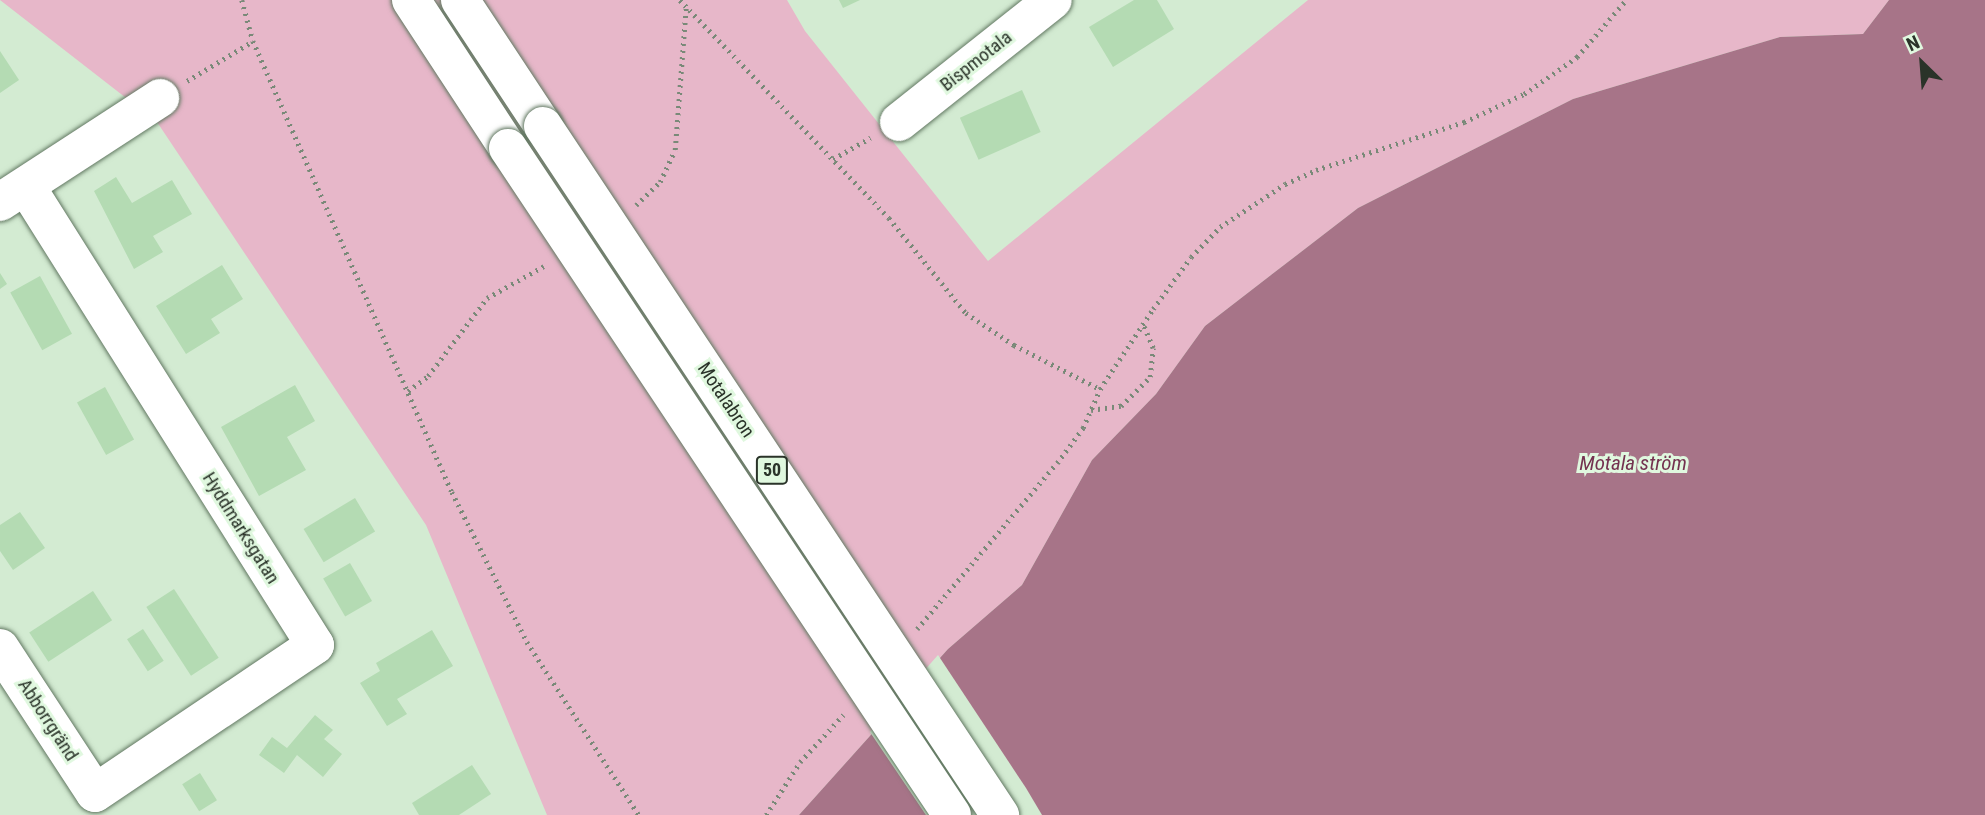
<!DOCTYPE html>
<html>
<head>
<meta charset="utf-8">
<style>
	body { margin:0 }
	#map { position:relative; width:1985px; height:815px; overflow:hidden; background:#d3ebd2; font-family:"Roboto Condensed",sans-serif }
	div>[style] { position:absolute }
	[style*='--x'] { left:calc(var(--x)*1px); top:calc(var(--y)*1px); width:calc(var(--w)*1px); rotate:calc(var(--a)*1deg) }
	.green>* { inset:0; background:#e7b7c9 }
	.water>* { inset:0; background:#a77488 }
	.pier>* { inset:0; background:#d3ebd2 }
	.building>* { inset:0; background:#b4dbb3; transform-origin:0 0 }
	.path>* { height:4.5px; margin-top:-2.25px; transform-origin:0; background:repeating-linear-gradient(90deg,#798978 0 2px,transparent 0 7px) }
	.roads { filter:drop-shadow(0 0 2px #627862) drop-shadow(0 0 2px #627862) }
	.minor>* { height:38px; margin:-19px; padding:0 19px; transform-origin:19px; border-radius:19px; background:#fff }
	.highway>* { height:38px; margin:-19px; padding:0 19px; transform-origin:19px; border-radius:19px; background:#fff }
	.bridges { filter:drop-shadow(0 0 2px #627862) drop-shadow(0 0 2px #627862) }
	.highway-bridge>* { height:38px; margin:-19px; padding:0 19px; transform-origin:19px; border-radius:19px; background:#fff }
	span { translate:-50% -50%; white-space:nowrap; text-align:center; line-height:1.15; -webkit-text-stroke:6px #e0f8df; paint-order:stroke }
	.shield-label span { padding:2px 5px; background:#e0f8df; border:2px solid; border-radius:5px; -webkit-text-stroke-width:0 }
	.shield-label { font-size:18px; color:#2a3329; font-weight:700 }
	.street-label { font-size:19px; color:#2a3329 }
	.water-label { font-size:21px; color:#743250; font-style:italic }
	.north { position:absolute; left:1887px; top:28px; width:70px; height:70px; -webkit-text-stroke:5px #e0f8df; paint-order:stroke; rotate:335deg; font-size:19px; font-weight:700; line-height:28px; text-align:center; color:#2a3329 }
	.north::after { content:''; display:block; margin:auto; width:24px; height:32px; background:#2a3329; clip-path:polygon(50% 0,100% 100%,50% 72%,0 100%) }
</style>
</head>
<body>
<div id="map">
	<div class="green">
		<i style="clip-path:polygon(0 0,787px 0,805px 31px,988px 261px,1308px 0,1889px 0,1863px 34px,1780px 37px,1573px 99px,1358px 208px,1205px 326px,1156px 394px,1092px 460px,1022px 585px,948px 649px,799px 815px,547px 815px,426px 525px,157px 122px)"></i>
	</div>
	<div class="water">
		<i style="clip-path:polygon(1889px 0,1985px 0,1985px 815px,799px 815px,948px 649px,1022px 585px,1092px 460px,1156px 394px,1205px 326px,1358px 208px,1573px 99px,1780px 37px,1863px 34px)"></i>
	</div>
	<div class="pier">
		<i style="clip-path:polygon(938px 655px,1026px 788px,1042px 815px,926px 815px,870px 732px)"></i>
	</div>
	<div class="building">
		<i style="clip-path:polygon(839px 0,860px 0,843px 8px)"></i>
		<i style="clip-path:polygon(1134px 0,1157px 0,1174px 29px,1113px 67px,1089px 27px)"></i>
		<i style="clip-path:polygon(0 51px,19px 80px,0 93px)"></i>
		<i style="left:1022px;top:90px;width:46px;height:68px;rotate:66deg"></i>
		<i style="clip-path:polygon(116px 177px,132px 203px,172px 180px,192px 214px,153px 236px,163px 252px,134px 269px,94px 191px)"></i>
		<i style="clip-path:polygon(222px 265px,243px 299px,211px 319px,220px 333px,186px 354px,156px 306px)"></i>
		<i style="clip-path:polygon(0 273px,7px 284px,0 289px)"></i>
		<i style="left:40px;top:276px;width:66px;height:34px;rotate:61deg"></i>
		<i style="clip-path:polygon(295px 385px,315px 421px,287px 437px,306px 470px,259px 496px,221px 427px)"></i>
		<i style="left:105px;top:387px;width:60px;height:32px;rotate:61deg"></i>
		<i style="left:355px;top:498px;width:39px;height:60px;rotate:59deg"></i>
		<i style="clip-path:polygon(20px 512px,45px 548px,13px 570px,0 551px,0 525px)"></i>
		<i style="left:350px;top:563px;width:44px;height:31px;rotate:60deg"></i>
		<i style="left:174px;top:589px;width:82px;height:33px;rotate:57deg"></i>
		<i style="left:93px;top:591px;width:35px;height:76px;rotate:57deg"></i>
		<i style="left:143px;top:629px;width:38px;height:19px;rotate:57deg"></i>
		<i style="clip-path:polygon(432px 630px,453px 666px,397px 699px,407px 714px,387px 726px,360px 683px,380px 671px,376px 663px)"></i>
		<i style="clip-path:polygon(315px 715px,333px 730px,324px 739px,342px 754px,323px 777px,297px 755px,284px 773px,259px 755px,272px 737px,287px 748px)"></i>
		<i style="clip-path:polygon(472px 765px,491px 794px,459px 815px,419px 815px,412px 803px)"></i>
		<i style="left:200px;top:773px;width:32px;height:21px;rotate:58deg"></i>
	</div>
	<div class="path">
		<i style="--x:242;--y:0;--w:42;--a:75"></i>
		<i style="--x:253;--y:41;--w:493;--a:66.2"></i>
		<i style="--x:452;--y:492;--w:168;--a:63.4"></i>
		<i style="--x:527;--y:642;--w:206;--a:57.1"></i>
		<i style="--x:680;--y:0;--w:302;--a:46.2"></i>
		<i style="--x:889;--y:218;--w:122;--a:51"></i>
		<i style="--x:966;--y:313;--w:58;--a:33.7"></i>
		<i style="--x:1014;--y:345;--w:97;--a:27.1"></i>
		<i style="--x:187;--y:81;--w:77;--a:-31.2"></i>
		<i style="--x:833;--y:159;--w:43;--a:-29.6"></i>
		<i style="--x:636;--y:205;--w:33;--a:-44"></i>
		<i style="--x:660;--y:182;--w:35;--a:-65"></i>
		<i style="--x:675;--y:150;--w:142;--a:-85.6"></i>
		<i style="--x:408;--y:391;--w:25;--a:-37"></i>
		<i style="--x:428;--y:376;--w:98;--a:-52.9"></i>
		<i style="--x:487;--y:298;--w:65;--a:-29.3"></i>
		<i style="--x:1091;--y:410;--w:30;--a:-8"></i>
		<i style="--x:1121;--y:406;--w:41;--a:-45"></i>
		<i style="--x:1150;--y:377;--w:29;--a:-84"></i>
		<i style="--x:1153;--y:348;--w:25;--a:-113"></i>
		<i style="--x:917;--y:629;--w:217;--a:-49.9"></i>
		<i style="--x:1057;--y:463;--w:44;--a:-53.4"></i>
		<i style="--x:1083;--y:428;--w:43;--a:-66.4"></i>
		<i style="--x:1100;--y:389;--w:96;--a:-56.5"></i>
		<i style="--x:1153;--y:309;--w:64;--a:-53.8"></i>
		<i style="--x:1191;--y:257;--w:42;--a:-46"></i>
		<i style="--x:1220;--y:227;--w:78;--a:-33.5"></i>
		<i style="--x:1285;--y:184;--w:34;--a:-24"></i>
		<i style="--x:1316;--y:170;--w:156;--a:-18"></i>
		<i style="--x:1464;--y:122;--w:66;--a:-25"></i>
		<i style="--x:1524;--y:94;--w:65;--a:-34.9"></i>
		<i style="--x:1577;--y:57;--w:75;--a:-49.3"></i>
		<i style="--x:766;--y:815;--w:63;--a:-57.3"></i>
		<i style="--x:800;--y:762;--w:64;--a:-47.5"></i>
	</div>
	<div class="roads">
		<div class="minor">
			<i style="--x:899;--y:122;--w:196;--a:-38.4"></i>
			<i style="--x:0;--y:202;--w:191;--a:-33"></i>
			<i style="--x:0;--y:648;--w:173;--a:56.8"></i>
			<i style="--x:95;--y:793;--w:265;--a:-33.9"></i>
			<i style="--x:315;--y:645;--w:542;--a:-122.2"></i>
		</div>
		<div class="highway">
			<i style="--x:411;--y:0;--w:177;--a:56.8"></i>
			<i style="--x:460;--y:0;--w:151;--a:56.6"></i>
		</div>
	</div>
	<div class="bridges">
		<div class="highway-bridge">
			<i style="--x:543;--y:126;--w:827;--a:56.44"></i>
			<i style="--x:508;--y:148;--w:801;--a:56.35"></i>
		</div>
	</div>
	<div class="shield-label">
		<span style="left:772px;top:470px">50</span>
	</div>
	<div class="street-label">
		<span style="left:976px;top:61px;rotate:-38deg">Bispmotala</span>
		<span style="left:726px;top:400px;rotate:56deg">Motalabron</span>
		<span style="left:241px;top:528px;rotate:58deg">Hyddmarksgatan</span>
		<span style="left:48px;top:720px;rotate:57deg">Abborrgränd</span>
	</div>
	<div class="water-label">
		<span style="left:1633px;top:463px">Motala ström</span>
	</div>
	<div class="north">N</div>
</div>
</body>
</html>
